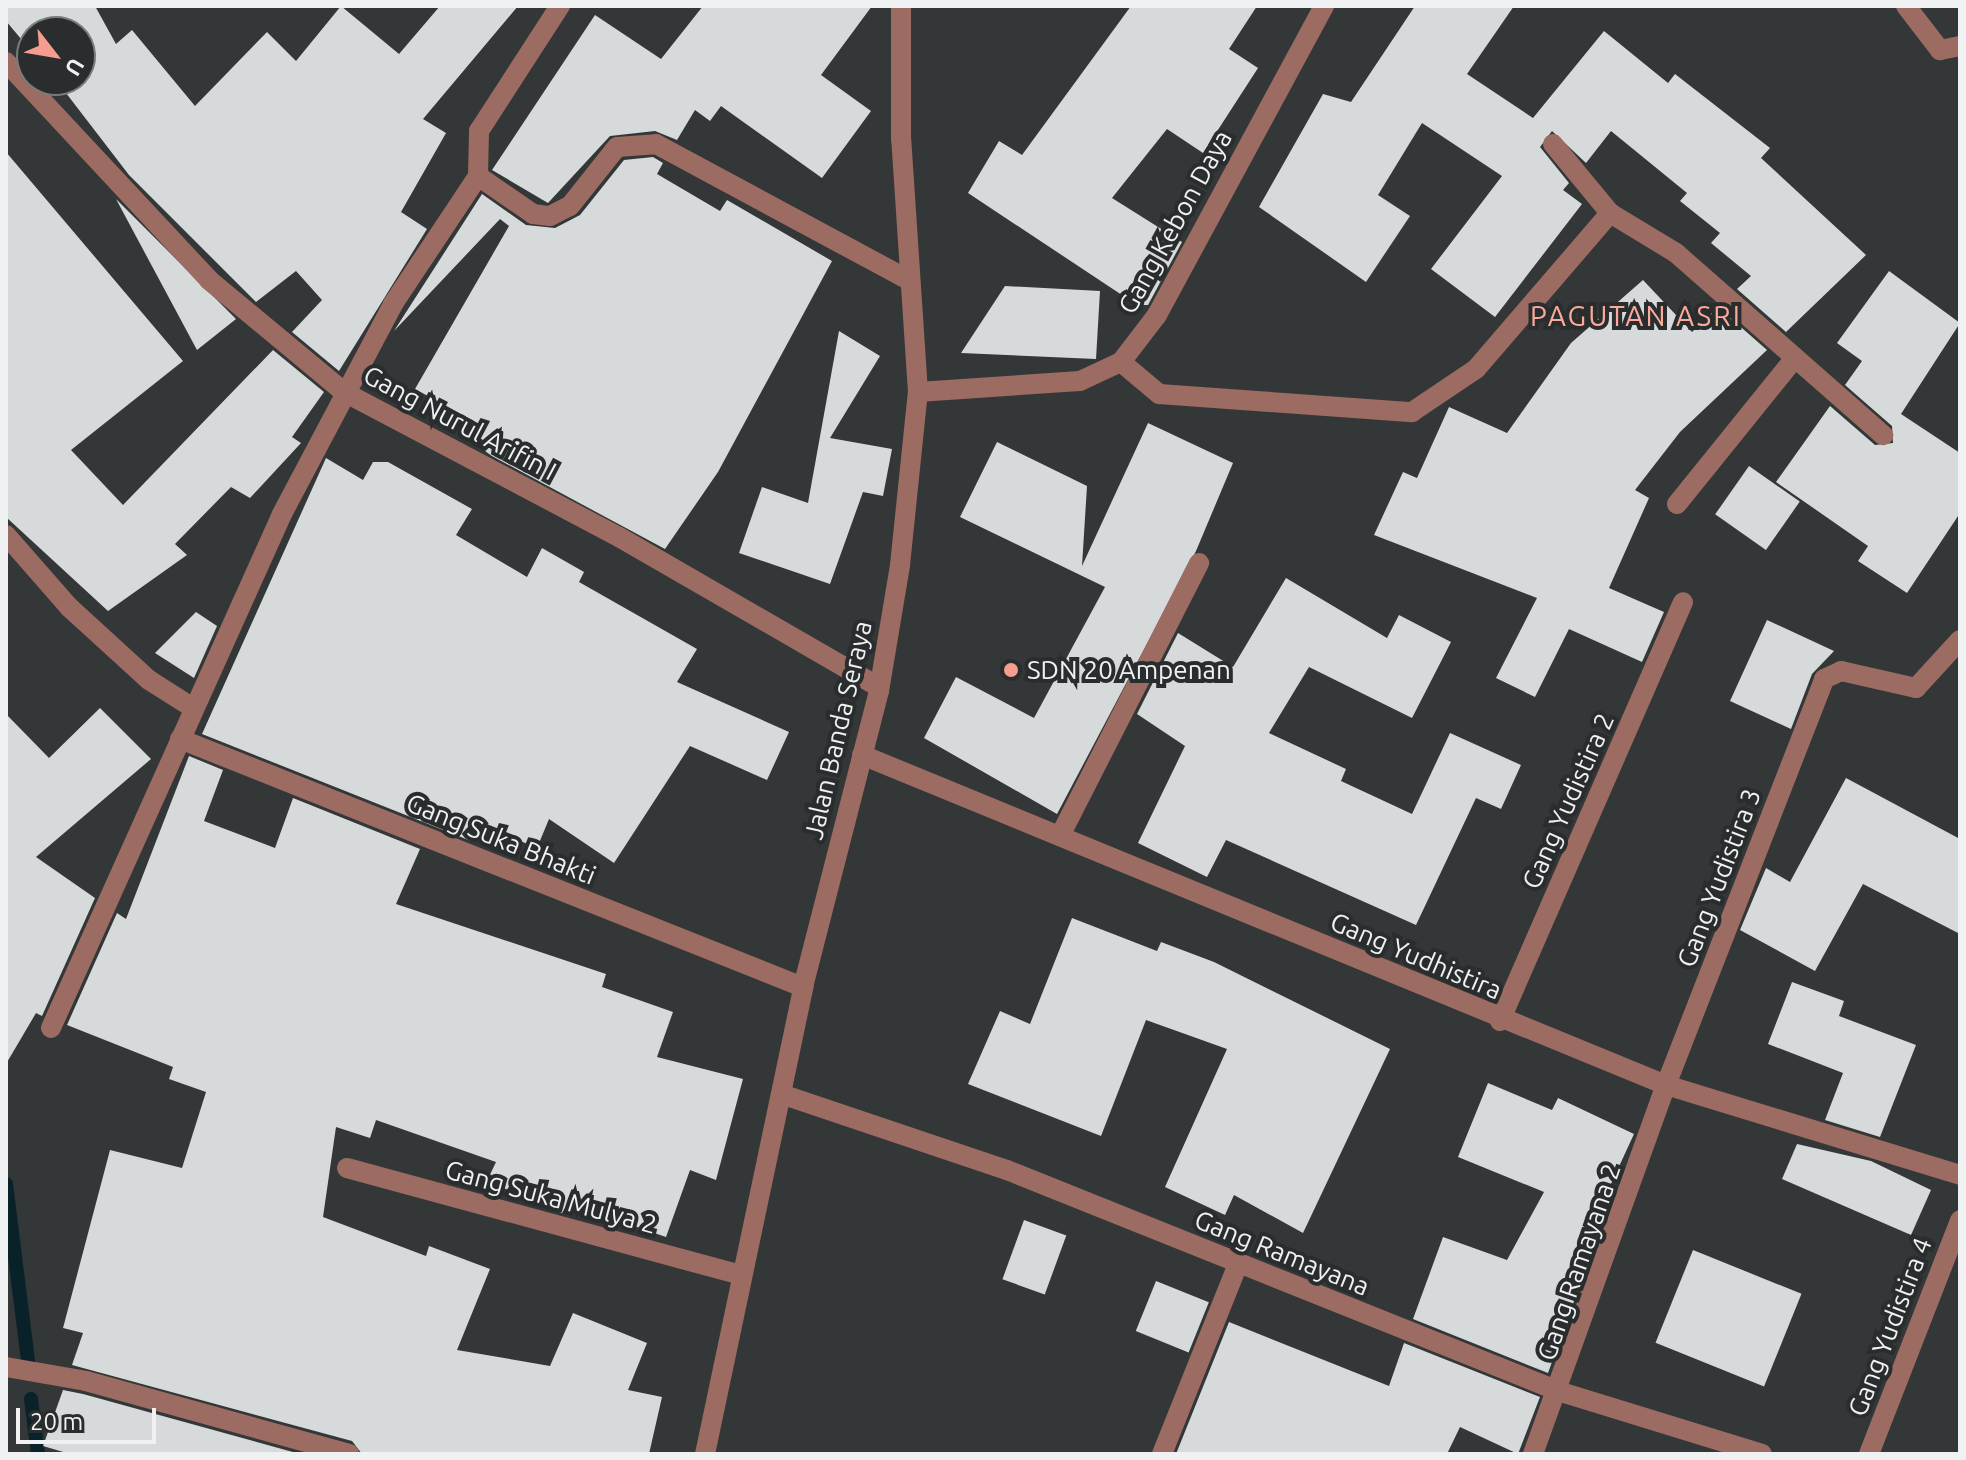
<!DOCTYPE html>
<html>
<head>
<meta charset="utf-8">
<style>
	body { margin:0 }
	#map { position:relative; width:1966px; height:1460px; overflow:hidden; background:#343738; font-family:Ubuntu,sans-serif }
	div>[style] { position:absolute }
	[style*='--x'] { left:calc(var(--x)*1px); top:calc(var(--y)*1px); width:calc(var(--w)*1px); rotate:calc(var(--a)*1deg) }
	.stream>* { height:14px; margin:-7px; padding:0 7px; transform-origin:7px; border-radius:7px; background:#09222a }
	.building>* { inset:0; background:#d6dadb; transform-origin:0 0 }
	.minor>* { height:20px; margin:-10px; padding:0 10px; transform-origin:10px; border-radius:10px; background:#9c6b62 }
	.dots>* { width:22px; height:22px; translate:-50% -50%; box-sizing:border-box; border:4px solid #2a2d2d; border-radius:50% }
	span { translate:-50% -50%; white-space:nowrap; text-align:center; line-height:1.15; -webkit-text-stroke:8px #2a2d2d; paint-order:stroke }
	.street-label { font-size:26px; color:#eff1f2 }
	.poi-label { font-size:26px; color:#eff1f2 }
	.left { translate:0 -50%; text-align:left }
	.neighbourhood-label { font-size:28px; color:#fba99a; letter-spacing:2px }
	.frame { position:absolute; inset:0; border:8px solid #eff1f2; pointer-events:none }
	.north { position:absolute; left:16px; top:16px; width:80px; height:80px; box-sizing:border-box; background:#2a2d2d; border:2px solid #797b7c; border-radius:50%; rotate:121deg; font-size:22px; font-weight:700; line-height:32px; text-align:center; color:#eff1f2 }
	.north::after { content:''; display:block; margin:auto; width:28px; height:36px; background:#f59d8e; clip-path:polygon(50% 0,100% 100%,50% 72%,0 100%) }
	.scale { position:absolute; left:16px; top:1408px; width:140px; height:36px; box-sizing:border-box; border:4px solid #eff1f2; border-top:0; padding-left:10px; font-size:24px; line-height:28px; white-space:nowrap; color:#eff1f2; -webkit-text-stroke:6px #2a2d2d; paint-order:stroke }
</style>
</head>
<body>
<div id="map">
	<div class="stream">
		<i style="--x:6;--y:1184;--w:178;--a:82.9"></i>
		<i style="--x:31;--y:1399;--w:55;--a:82.7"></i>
	</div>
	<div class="building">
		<i style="clip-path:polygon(6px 6px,95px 6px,116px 44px,132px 30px,195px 106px,267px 32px,296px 61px,341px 6px,399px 54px,440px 6px,518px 6px,423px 119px,446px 133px,401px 212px,427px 229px,339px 371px,292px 332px,322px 300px,296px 271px,256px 302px,129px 175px,56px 80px,80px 80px,80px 32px,32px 32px,32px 52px,6px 21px)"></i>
		<i style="clip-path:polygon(703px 6px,872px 6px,821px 75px,871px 111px,822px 178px,721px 106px,710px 121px,695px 110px,677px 140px,655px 131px,610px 136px,548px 203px,492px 170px,595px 15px,661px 59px)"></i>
		<i style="clip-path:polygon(1131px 6px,1257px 6px,1229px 49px,1258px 68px,1203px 153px,1167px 129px,1112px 198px,1182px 242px,1148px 305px,1137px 305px,968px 193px,999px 141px,1022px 155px)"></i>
		<i style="clip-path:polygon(1415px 6px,1514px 6px,1467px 74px,1533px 118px,1604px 31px,1668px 83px,1675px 74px,1770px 148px,1761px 158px,1866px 255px,1786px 332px,1737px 289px,1751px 276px,1711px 243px,1720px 233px,1680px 201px,1687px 193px,1611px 131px,1586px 163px,1552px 131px,1540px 147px,1569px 183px,1563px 190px,1582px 204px,1495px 317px,1431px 269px,1502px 176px,1422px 123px,1378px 195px,1410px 216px,1366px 282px,1259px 207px,1323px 94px,1351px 102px)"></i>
		<i style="clip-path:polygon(6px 152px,183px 361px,71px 450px,123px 505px,273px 350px,324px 392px,292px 437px,301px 443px,250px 498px,231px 487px,175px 544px,187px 555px,108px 611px,6px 517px)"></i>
		<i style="clip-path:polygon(653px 157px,663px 163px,657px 174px,720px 211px,727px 200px,832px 261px,718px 472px,665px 549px,492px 456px,467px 438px,474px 421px,415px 389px,509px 226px,500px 219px,394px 331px,482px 194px,526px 225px,555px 228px,580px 215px,624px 160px)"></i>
		<i style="clip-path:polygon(116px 199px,236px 319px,197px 350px)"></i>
		<i style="clip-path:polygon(1889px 271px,1960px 323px,1901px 414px,1960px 453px,1960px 513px,1907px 593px,1858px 561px,1868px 546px,1776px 482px,1830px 406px,1875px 445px,1893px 443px,1892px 426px,1845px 385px,1862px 361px,1837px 343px)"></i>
		<i style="clip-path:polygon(1643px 280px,1692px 332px,1718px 307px,1767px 350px,1680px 432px,1635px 490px,1649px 498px,1609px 588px,1664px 612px,1642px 662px,1569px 629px,1535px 697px,1496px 678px,1537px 598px,1374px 535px,1403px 472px,1417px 478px,1449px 407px,1507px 433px,1571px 343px)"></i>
		<i style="clip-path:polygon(1005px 286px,1100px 291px,1096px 359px,961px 353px)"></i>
		<i style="clip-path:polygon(839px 331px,880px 356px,830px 438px,892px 449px,883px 496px,863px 492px,830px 584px,739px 553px,762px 487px,808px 503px)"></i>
		<i style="clip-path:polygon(1148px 423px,1233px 463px,1196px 551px,1057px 814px,924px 738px,956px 677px,1034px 718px,1105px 587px,960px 517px,997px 442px,1087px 486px,1082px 566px)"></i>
		<i style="clip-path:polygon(326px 458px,363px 480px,373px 462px,388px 462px,472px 509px,456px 535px,527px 577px,542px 548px,584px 572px,579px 582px,697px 649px,677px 682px,789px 732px,767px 780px,690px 746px,614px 863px,549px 819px,537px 848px,480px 824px,471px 841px,202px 734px)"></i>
		<i style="left:1749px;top:466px;width:62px;height:59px;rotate:35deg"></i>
		<i style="clip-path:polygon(1286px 578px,1387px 638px,1399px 615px,1451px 642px,1412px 718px,1309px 667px,1269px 733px,1346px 769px,1341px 781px,1412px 814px,1450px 733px,1521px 765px,1501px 809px,1476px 798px,1416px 925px,1226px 840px,1207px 877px,1138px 843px,1185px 746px,1137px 714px,1178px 633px,1233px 667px)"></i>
		<i style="clip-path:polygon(196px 612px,217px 626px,194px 678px,155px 653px)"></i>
		<i style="clip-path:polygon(1767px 620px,1834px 651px,1812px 674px,1791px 729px,1730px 701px)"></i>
		<i style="clip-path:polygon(100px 708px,151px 759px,36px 857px,95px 898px,42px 1016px,36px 1013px,6px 1064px,6px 714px,49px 758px)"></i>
		<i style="clip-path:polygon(189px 756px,223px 770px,204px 821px,275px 848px,293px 798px,420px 849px,396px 904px,606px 974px,602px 987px,673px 1012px,657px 1057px,743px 1079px,716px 1180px,690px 1170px,666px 1237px,568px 1203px,562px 1213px,487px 1181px,496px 1162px,376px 1120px,370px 1138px,336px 1127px,323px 1217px,426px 1256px,429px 1246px,490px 1269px,457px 1350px,550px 1366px,573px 1313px,647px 1343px,628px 1390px,662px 1397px,649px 1454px,362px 1454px,352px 1441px,72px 1365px,83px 1333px,63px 1328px,110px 1150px,182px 1168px,206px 1092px,169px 1079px,173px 1067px,67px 1025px,117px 913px,126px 919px)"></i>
		<i style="clip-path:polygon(1846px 778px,1960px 839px,1960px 934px,1863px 884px,1815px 971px,1740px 930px,1766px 868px,1790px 882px)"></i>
		<i style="clip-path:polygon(1072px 918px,1157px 951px,1161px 942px,1214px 962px,1390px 1049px,1303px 1233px,1234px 1195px,1225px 1215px,1165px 1187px,1227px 1049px,1146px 1020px,1101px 1136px,968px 1084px,1000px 1011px,1030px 1024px)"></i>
		<i style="clip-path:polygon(1792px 982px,1844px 1001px,1839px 1016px,1916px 1045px,1880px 1137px,1825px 1120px,1843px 1073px,1768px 1044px)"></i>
		<i style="clip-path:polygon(1488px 1083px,1552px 1110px,1558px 1098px,1634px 1134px,1574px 1264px,1586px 1268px,1548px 1373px,1413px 1319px,1443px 1237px,1507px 1260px,1544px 1192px,1458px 1157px)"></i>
		<i style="clip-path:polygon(1797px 1144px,1871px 1161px,1931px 1190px,1911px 1235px,1782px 1179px)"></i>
		<i style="left:1024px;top:1220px;width:45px;height:63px;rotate:20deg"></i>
		<i style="left:1693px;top:1250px;width:117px;height:100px;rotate:22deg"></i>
		<i style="left:1156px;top:1281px;width:57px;height:54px;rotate:22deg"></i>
		<i style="clip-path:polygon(1229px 1322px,1389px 1386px,1404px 1343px,1540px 1397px,1518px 1454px,1460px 1427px,1447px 1454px,1176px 1454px)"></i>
		<i style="clip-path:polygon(63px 1390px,83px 1394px,300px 1454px,70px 1454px,43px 1446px)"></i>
	</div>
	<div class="minor">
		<i style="--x:1906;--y:6;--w:56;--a:52.3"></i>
		<i style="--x:1940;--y:50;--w:20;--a:-11"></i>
		<i style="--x:6;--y:62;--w:298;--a:47"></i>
		<i style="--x:209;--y:280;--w:175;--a:39.7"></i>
		<i style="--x:344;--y:392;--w:311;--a:27.8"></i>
		<i style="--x:619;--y:537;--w:300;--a:30"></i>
		<i style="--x:1553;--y:144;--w:89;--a:50.4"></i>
		<i style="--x:478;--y:176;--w:67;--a:34.6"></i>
		<i style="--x:533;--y:214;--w:17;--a:7"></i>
		<i style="--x:550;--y:216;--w:22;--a:-27"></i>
		<i style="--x:570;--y:206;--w:75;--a:-51.5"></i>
		<i style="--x:617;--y:147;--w:39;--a:-4"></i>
		<i style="--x:656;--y:144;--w:287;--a:28.3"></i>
		<i style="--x:1121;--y:362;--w:50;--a:40.1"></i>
		<i style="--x:1159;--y:394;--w:254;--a:4.1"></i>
		<i style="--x:1412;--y:412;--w:77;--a:-33.9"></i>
		<i style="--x:1476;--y:369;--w:206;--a:-49.3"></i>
		<i style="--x:1610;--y:213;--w:77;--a:31.2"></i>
		<i style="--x:1676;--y:253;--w:276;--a:41.3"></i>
		<i style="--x:918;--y:392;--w:162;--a:-3.9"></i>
		<i style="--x:1080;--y:381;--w:45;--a:-24.9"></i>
		<i style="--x:1121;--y:362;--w:59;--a:-52.5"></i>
		<i style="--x:1157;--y:315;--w:351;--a:-61.6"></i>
		<i style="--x:1677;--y:504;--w:188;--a:-51.1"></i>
		<i style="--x:6;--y:535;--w:96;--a:48.8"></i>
		<i style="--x:69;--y:607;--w:108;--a:42.4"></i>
		<i style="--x:149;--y:680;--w:52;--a:32.5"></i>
		<i style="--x:180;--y:739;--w:671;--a:21.71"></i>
		<i style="--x:862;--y:755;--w:869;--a:22.32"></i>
		<i style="--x:1666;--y:1085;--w:307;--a:17"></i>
		<i style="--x:1062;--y:832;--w:302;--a:-63"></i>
		<i style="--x:1500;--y:1021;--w:457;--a:-66.4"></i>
		<i style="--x:51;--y:1028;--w:564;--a:-65.8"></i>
		<i style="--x:282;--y:514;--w:238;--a:-62.1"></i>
		<i style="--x:393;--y:304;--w:154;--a:-56.4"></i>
		<i style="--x:478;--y:176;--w:45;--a:-88.7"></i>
		<i style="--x:479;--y:131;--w:149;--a:-57.1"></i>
		<i style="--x:784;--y:1095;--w:235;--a:18.6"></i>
		<i style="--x:1007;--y:1170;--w:597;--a:21.84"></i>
		<i style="--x:1561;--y:1392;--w:210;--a:17.1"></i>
		<i style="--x:347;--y:1168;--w:408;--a:15.2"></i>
		<i style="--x:6;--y:1367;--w:81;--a:9.9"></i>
		<i style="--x:86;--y:1381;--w:273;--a:15.5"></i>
		<i style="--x:705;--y:1454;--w:477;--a:-78.1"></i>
		<i style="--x:803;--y:987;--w:306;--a:-75.6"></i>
		<i style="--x:879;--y:691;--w:128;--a:-80.5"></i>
		<i style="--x:900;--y:565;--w:174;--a:-84.1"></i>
		<i style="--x:918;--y:392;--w:254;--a:-93.8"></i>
		<i style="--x:901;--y:139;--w:133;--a:-90"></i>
		<i style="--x:1162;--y:1454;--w:205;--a:-68.2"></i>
		<i style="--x:1533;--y:1454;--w:392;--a:-70.2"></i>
		<i style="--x:1666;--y:1085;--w:436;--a:-68.7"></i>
		<i style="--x:1824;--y:679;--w:19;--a:-25"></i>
		<i style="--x:1841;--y:671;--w:77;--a:12.8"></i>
		<i style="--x:1916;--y:688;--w:65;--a:-47.5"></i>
		<i style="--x:1869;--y:1454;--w:251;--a:-68.7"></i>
	</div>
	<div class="dots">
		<i style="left:1011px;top:670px;background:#f59d8e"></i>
	</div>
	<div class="street-label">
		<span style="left:1175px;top:222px;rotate:-61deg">Gang Kebon Daya</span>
		<span style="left:460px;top:423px;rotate:28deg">Gang Nurul Arifin I</span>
		<span style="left:838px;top:730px;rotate:-77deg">Jalan Banda Seraya</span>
		<span style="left:1568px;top:801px;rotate:-66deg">Gang Yudistira 2</span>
		<span style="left:501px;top:839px;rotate:22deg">Gang Suka Bhakti</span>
		<span style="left:1719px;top:878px;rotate:-69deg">Gang Yudistira 3</span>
		<span style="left:1416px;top:956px;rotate:23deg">Gang Yudhistira</span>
		<span style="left:551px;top:1197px;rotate:15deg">Gang Suka Mulya 2</span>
		<span style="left:1282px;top:1253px;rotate:22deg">Gang Ramayana</span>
		<span style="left:1579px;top:1262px;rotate:-71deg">Gang Ramayana 2</span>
		<span style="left:1890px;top:1327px;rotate:-69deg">Gang Yudistira 4</span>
	</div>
	<div class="poi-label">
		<span class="left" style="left:1027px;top:670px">SDN 20 Ampenan</span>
	</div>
	<div class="neighbourhood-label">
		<span style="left:1636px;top:316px">PAGUTAN ASRI</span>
	</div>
	<div class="frame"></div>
	<div class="north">U</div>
	<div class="scale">20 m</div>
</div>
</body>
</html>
